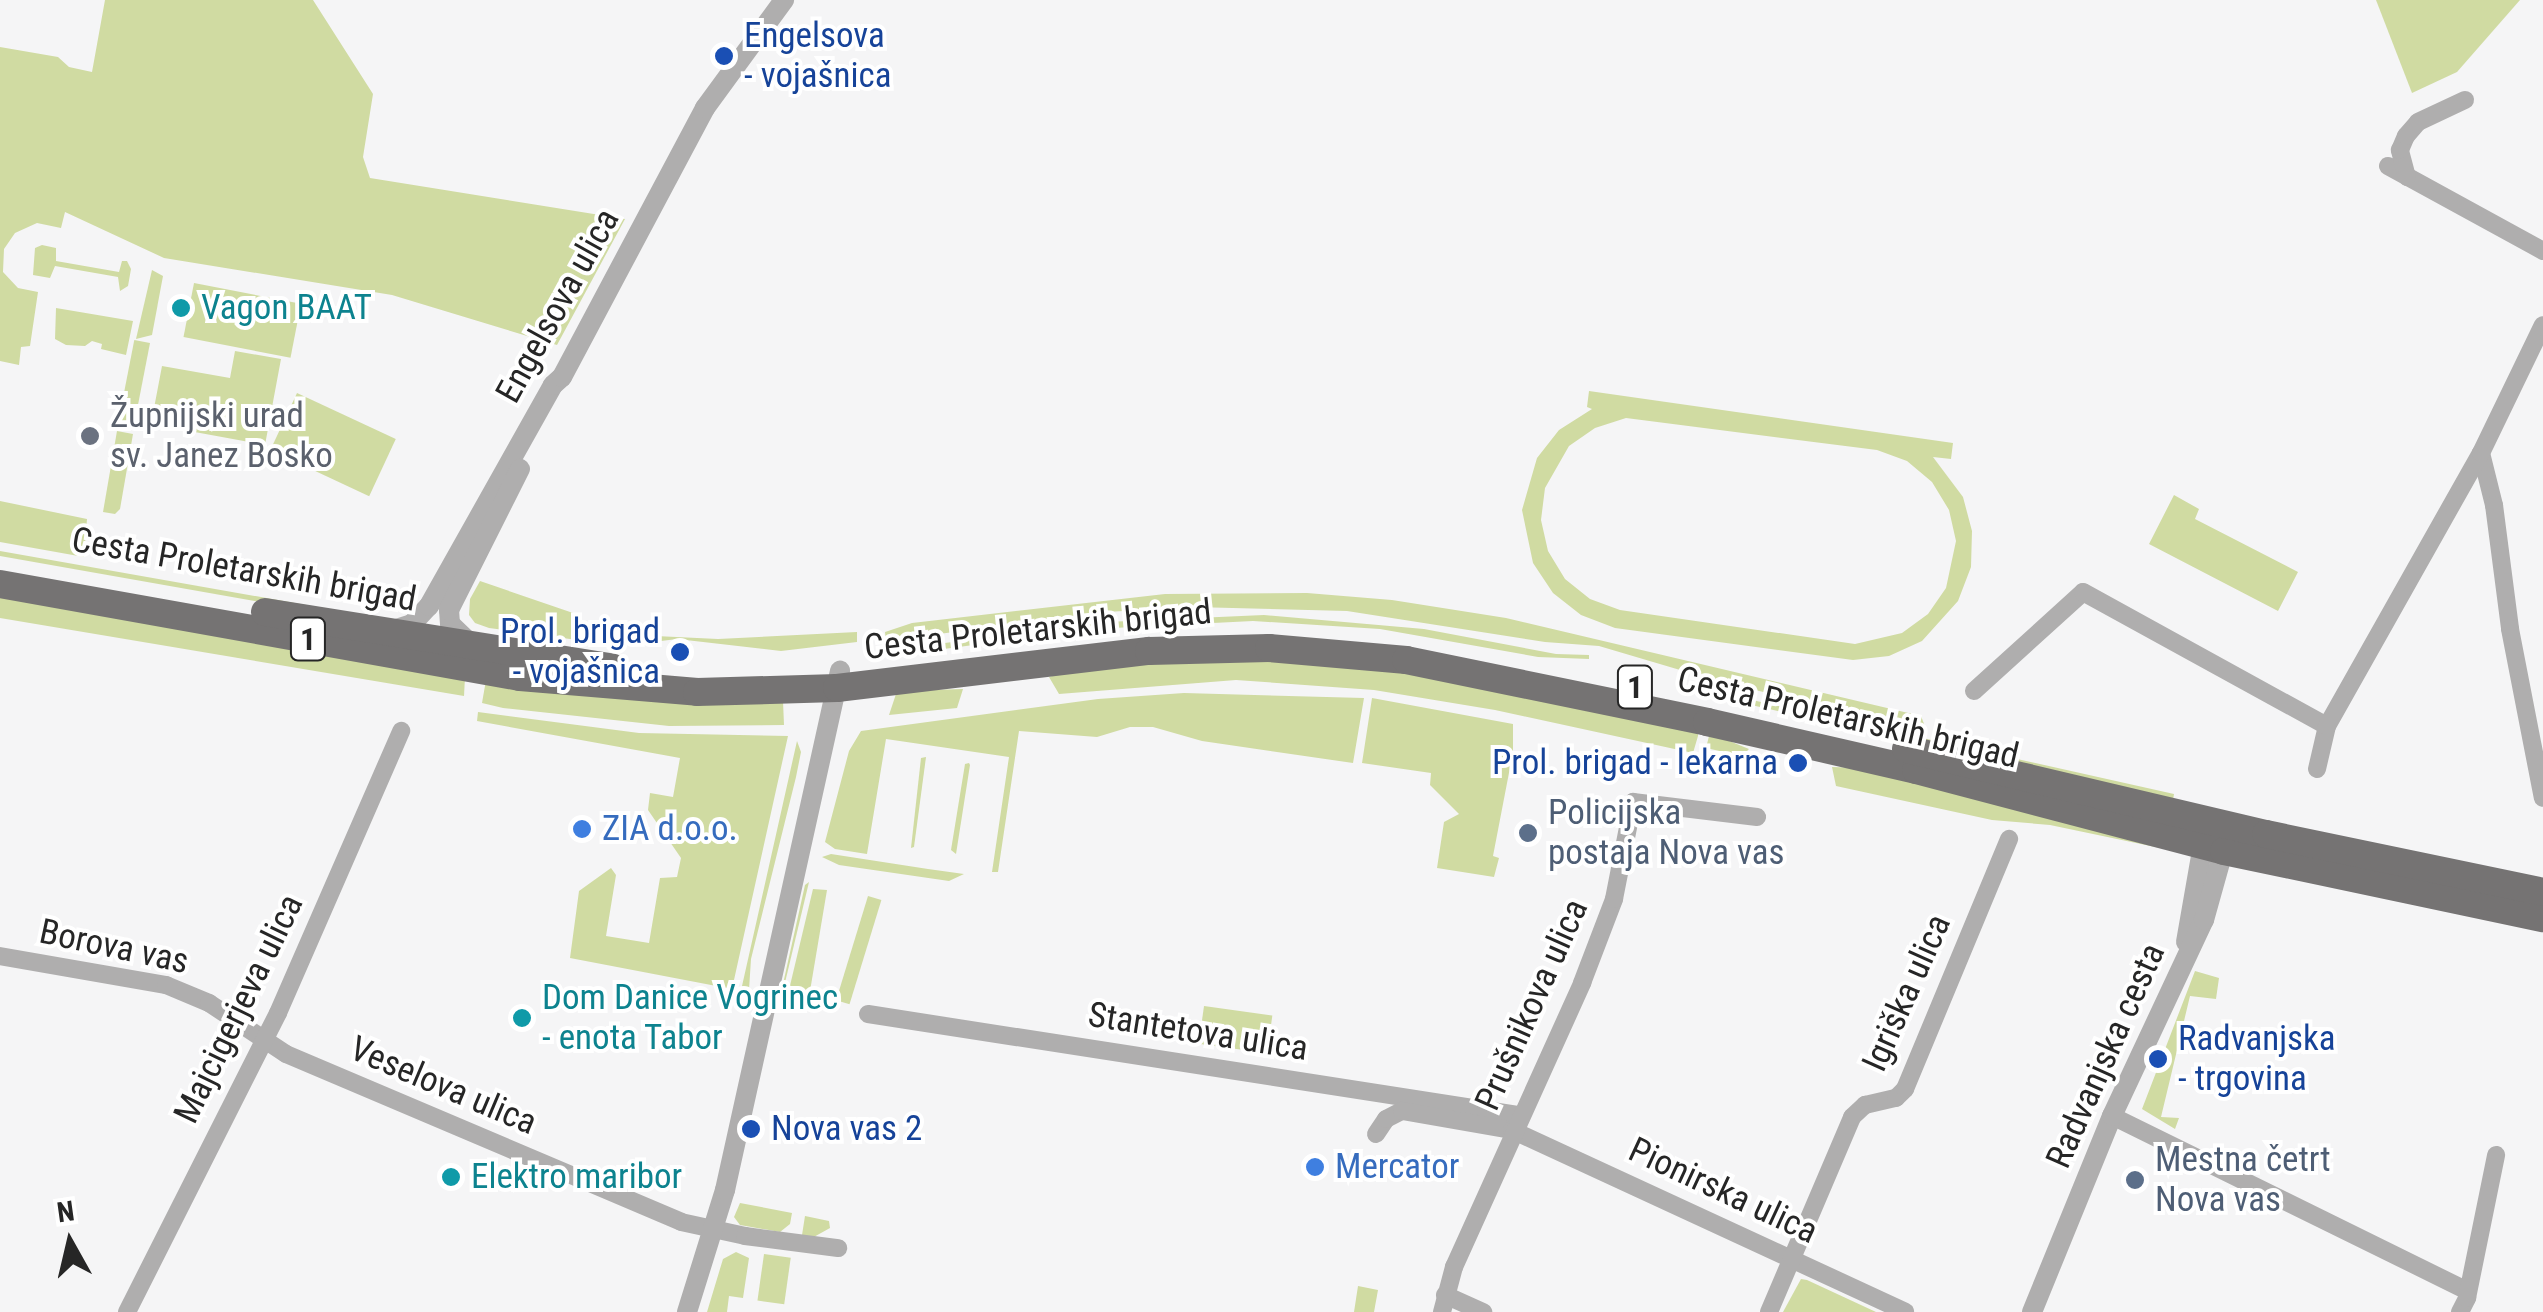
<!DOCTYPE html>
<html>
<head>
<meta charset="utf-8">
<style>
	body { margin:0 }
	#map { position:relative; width:2543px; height:1312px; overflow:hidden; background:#f5f5f6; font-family:"Roboto Condensed",sans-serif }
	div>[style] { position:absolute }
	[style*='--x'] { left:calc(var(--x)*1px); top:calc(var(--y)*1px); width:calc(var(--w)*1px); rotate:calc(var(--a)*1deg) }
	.green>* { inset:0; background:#d0dba2; transform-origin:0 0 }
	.minor>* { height:18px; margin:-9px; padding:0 9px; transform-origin:9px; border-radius:9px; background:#afaeae }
	.tertiary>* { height:20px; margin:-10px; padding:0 10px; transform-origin:10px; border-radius:10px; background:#afaeae }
	.primary>* { height:28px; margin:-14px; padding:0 14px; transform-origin:14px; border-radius:14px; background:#757373 }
	.dots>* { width:28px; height:28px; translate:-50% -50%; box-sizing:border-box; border:5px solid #fff; border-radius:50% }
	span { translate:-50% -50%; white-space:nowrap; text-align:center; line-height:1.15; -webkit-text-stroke:8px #fff; paint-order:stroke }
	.shield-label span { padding:2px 8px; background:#fff; border:2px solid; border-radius:8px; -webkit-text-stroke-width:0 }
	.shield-label { font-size:32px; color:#262626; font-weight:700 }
	.transit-label { font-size:35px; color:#164399 }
	.left { translate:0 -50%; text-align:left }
	.right { translate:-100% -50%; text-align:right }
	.street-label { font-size:35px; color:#262626 }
	.culture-label { font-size:35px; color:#0d838f }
	.worship-label { font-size:35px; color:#5b616d }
	.service-label { font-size:35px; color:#4e5e75 }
	.shop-label { font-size:35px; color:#366cbe }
	.north { position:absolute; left:20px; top:1192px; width:100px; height:100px; -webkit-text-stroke:8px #fff; paint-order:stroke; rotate:352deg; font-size:28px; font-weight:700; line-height:40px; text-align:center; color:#262626 }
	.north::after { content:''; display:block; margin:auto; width:35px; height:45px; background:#262626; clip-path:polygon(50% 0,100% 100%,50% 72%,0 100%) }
</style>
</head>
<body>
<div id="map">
	<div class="green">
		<i style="clip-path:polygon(105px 0,313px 0,373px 94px,363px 157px,370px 178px,625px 219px,557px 345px,392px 295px,164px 258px,65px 212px,61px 228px,37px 223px,15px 233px,4px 249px,3px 272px,18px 288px,38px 292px,30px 346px,21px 347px,19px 365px,0 361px,0 47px,58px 57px,69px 67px,92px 72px)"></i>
		<i style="clip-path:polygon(2376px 0,2520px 0,2457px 72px,2412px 93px)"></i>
		<i style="clip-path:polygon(42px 245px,56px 248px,56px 261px,119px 272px,122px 261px,127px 261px,131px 269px,128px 286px,120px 291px,118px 277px,55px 266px,50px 278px,33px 275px,35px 248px)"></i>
		<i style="clip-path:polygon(152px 270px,163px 276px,152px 335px,136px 339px)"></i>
		<i style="left:194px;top:283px;width:109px;height:55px;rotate:11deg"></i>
		<i style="clip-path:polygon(56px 308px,133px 321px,126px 355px,101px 349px,102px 344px,92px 341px,85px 346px,66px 345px,55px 339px)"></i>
		<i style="left:150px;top:343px;width:86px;height:16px;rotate:101deg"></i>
		<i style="clip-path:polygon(235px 351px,281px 359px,265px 445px,151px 424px,162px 366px,230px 378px)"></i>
		<i style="clip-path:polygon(evenodd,1589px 391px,1953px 443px,1951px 459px,1933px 457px,1963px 497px,1972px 531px,1971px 567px,1958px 601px,1922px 641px,1889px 656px,1853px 660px,1615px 628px,1581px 615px,1553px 593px,1533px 563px,1522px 510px,1537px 458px,1559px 430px,1592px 409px,1587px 407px,1589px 391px,1626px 418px,1877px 450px,1907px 461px,1932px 482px,1949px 510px,1956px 541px,1946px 588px,1928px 614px,1902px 633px,1855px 644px,1620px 610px,1590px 599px,1565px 579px,1548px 551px,1541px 520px,1545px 488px,1569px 446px,1595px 428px,1626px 418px)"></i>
		<i style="left:297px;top:393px;width:109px;height:63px;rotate:25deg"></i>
		<i style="clip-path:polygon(117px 431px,133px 434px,120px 509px,115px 514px,103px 512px)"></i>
		<i style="clip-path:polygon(2174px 495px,2199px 509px,2195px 519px,2298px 572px,2278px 611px,2149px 544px)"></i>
		<i style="clip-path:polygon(0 501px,87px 519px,84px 557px,0 542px)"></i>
		<i style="left:0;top:551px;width:384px;height:5px;rotate:10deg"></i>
		<i style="clip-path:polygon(480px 581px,576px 614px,572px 632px,718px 639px,857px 632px,857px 642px,781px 651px,677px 639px,621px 646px,489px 628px,475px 623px,469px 615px,470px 599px)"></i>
		<i style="clip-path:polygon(0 593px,465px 677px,464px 696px,0 618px)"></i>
		<i style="clip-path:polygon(1307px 593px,1392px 600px,1506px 618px,1921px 716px,1926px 729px,1724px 683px,1599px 646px,1545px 642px,1347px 611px,1193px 607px,1106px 612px,886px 641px,885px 632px,912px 623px,1165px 594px)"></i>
		<i style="clip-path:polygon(1264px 615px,1424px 629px,1556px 654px,1589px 655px,1589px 659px,1538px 657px,1380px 629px,1253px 621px,1093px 629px,914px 653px,914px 647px,1106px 622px)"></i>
		<i style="clip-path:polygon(1341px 660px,1698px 729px,1698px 736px,1693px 753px,1495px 710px,1374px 690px,1236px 680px,1059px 694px,1049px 677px,1096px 663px)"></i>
		<i style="clip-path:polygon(486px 680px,783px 701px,784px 725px,669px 726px,503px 708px,482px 703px)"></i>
		<i style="clip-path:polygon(963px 689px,957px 708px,889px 715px,897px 691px)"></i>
		<i style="clip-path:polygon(1184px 693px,1364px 698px,1353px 763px,1202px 741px,1153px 727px,1130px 727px,1097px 737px,1019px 731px,998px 872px,992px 872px,1009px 757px,886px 739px,867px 854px,835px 849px,825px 842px,849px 751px,861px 731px,1098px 699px)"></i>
		<i style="clip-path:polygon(1721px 693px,2174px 794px,2173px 800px,1720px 698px)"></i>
		<i style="clip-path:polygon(1372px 698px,1513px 724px,1513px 752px,1493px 856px,1499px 858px,1494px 877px,1437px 868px,1444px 822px,1459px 814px,1430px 785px,1431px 773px,1362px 763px)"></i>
		<i style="clip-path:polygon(478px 712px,639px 733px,788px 736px,732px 989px,570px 958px,579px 891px,611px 868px,616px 875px,606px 936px,649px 943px,660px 878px,677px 877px,681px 858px,648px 810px,650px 793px,673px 797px,680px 758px,477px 721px)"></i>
		<i style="clip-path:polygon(1710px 732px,1722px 738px,1749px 749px,1742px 756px,1706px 748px)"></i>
		<i style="clip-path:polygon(797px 741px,801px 752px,796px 777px,751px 959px,749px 990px,745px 990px,742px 986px)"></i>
		<i style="clip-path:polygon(926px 757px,914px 847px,911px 848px,921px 758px)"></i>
		<i style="clip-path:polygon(969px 763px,970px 765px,956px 854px,951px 850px,965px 764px)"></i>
		<i style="clip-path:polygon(1832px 767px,1866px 768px,2160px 848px,2050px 825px,1992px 820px,1836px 786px)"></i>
		<i style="clip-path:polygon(831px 854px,928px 869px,964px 874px,949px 881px,839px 865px,822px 857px)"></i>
		<i style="clip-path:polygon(809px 882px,783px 991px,781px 993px,805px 885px)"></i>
		<i style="clip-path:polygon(813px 889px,827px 890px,809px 997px,788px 994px)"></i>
		<i style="left:868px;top:896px;width:14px;height:109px;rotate:17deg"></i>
		<i style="clip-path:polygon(2195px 971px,2219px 978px,2216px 999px,2190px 996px,2161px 1117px,2179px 1118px,2175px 1129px,2142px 1109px)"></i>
		<i style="left:1204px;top:1006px;width:69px;height:38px;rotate:8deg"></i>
		<i style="clip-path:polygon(740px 1203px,792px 1213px,790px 1224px,780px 1232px,740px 1225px,734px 1217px)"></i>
		<i style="clip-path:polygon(805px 1216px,829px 1221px,830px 1228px,812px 1238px,802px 1235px)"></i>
		<i style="clip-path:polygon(736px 1252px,749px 1258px,743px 1298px,729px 1296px,727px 1312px,707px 1312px,723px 1259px)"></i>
		<i style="left:764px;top:1254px;width:27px;height:47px;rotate:8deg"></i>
		<i style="clip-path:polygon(1801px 1279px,1807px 1280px,1876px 1312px,1783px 1312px)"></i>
		<i style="clip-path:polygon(1358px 1286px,1378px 1290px,1374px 1312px,1354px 1312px)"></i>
	</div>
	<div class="minor">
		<i style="--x:2388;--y:166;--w:177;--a:28.7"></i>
		<i style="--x:2407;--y:177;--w:28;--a:-105"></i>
		<i style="--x:2400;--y:150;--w:15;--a:-67"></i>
		<i style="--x:2406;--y:136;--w:18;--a:-49"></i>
		<i style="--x:2418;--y:122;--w:52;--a:-25.1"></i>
		<i style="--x:2481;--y:453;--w:54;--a:76"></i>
		<i style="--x:2494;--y:505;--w:125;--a:82.6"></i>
		<i style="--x:2510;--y:629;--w:172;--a:79"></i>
		<i style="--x:1974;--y:691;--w:147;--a:-42.2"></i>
		<i style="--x:2083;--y:592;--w:278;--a:28.8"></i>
		<i style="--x:2317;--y:769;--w:44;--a:-76.9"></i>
		<i style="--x:2327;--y:726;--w:313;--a:-60.6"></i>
		<i style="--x:2481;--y:453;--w:142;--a:-64.2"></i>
		<i style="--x:0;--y:956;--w:169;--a:9.9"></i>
		<i style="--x:166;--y:985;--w:47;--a:22.7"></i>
		<i style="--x:209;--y:1003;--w:92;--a:33.5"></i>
		<i style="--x:286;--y:1054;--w:429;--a:23"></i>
		<i style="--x:681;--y:1222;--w:66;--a:12.3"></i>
		<i style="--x:745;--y:1236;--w:94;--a:7.4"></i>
		<i style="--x:868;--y:1014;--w:659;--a:8.82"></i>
		<i style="--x:2112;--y:1116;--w:396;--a:26.2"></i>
		<i style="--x:1376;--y:1134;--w:18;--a:-56"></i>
		<i style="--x:1386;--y:1119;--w:18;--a:-27"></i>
		<i style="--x:1402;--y:1111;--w:112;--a:9.8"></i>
		<i style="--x:1512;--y:1130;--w:433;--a:24.8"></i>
		<i style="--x:1445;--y:1295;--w:42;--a:24.1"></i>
		<i style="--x:127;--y:1312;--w:335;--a:-63.2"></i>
		<i style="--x:278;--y:1013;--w:308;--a:-66.4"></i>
		<i style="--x:1442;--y:1312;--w:47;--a:-75.1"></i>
		<i style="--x:1454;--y:1267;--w:312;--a:-65.7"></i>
		<i style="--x:1582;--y:983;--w:90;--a:-69.1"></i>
		<i style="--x:1614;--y:899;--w:99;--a:-78.9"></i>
		<i style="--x:1633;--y:802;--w:125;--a:6.9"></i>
		<i style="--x:1769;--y:1312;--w:212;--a:-66.9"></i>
		<i style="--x:1852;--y:1117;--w:18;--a:-43"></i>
		<i style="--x:1865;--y:1105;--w:32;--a:-13"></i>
		<i style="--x:1896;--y:1098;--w:13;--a:-45"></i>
		<i style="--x:1905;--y:1089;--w:271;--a:-67.4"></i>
		<i style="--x:2460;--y:1312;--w:16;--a:-63"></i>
		<i style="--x:2467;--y:1298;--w:146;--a:-78.5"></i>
	</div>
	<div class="tertiary">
		<i style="--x:390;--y:631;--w:23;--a:-18"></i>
		<i style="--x:412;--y:624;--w:25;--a:-47"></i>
		<i style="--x:429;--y:606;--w:253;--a:-60.7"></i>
		<i style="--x:553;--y:385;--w:12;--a:-42"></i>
		<i style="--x:562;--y:377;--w:305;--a:-62"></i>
		<i style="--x:705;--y:108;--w:134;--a:-53.8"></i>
		<i style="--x:471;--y:644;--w:29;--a:-136"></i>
		<i style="--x:450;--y:624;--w:14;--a:-94"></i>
		<i style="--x:449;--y:610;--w:158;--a:-63.3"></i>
		<i style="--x:2186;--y:942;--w:111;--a:-80.1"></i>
		<i style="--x:687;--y:1312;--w:128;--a:-72.7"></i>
		<i style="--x:725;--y:1190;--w:532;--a:-77.51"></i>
		<i style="--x:2032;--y:1312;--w:212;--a:-67.8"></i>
		<i style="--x:2112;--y:1116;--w:217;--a:-64.9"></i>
		<i style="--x:2204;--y:920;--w:82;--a:-74.4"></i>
	</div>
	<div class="primary">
		<i style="--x:0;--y:584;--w:528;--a:10.14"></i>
		<i style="--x:520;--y:677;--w:178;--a:4.8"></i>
		<i style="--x:697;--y:692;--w:140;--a:-1.6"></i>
		<i style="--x:837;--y:688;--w:314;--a:-6.8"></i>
		<i style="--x:1149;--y:651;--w:120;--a:-1.4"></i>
		<i style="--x:1269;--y:648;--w:138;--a:5"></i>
		<i style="--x:1406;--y:660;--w:307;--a:11.6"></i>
		<i style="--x:1707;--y:722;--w:214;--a:12.9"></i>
		<i style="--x:1916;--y:770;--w:318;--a:14.7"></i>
		<i style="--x:2224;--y:851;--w:326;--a:11.9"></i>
		<i style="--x:265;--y:612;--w:352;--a:9.1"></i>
		<i style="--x:1906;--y:749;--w:370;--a:13.3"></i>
		<i style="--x:2266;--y:834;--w:283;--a:11.8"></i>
	</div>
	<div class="dots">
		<i style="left:724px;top:56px;background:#1a4fb4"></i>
		<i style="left:181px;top:308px;background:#0f9aa8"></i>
		<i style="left:90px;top:436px;background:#6b7280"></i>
		<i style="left:680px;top:652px;background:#1a4fb4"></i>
		<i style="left:1798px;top:763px;background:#1a4fb4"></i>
		<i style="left:582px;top:829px;background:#3f7fe0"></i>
		<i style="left:1528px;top:833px;background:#5c6f8a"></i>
		<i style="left:522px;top:1018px;background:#0f9aa8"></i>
		<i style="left:2158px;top:1059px;background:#1a4fb4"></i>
		<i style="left:751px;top:1129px;background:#1a4fb4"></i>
		<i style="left:1315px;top:1167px;background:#3f7fe0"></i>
		<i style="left:451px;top:1177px;background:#0f9aa8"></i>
		<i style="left:2135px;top:1180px;background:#5c6f8a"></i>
	</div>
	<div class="shield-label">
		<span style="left:308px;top:639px">1</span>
		<span style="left:1635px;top:687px">1</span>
	</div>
	<div class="transit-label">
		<span class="left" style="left:744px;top:56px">Engelsova<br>- vojašnica</span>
		<span class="right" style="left:660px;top:652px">Prol. brigad<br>- vojašnica</span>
		<span class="right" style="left:1778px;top:763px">Prol. brigad - lekarna</span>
		<span class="left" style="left:2178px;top:1059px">Radvanjska<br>- trgovina</span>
		<span class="left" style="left:771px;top:1129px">Nova vas 2</span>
	</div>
	<div class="street-label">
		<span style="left:558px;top:306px;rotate:-61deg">Engelsova ulica</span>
		<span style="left:244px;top:570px;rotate:10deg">Cesta Proletarskih brigad</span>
		<span style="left:1038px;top:630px;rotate:-6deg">Cesta Proletarskih brigad</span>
		<span style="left:1848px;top:718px;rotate:13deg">Cesta Proletarskih brigad</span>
		<span style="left:114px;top:947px;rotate:12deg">Borova vas</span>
		<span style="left:1907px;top:993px;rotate:-66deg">Igriška ulica</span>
		<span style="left:1532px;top:1005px;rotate:-66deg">Prušnikova ulica</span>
		<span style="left:239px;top:1009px;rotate:-64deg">Majcigerjeva ulica</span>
		<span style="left:1198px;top:1032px;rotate:9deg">Stantetova ulica</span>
		<span style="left:2106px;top:1056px;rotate:-66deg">Radvanjska cesta</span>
		<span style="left:443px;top:1086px;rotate:23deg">Veselova ulica</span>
		<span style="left:1723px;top:1191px;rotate:25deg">Pionirska ulica</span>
	</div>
	<div class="culture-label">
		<span class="left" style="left:201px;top:308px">Vagon BAAT</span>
		<span class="left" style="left:542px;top:1018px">Dom Danice Vogrinec<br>- enota Tabor</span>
		<span class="left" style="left:471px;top:1177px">Elektro maribor</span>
	</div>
	<div class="worship-label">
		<span class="left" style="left:110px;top:436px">Župnijski urad<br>sv. Janez Bosko</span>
	</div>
	<div class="service-label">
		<span class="left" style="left:1548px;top:833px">Policijska<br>postaja Nova vas</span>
		<span class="left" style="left:2155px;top:1180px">Mestna četrt<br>Nova vas</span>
	</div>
	<div class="shop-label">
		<span class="left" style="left:602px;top:829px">ZIA d.o.o.</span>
		<span class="left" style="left:1335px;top:1167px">Mercator</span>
	</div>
	<div class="north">N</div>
</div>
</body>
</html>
